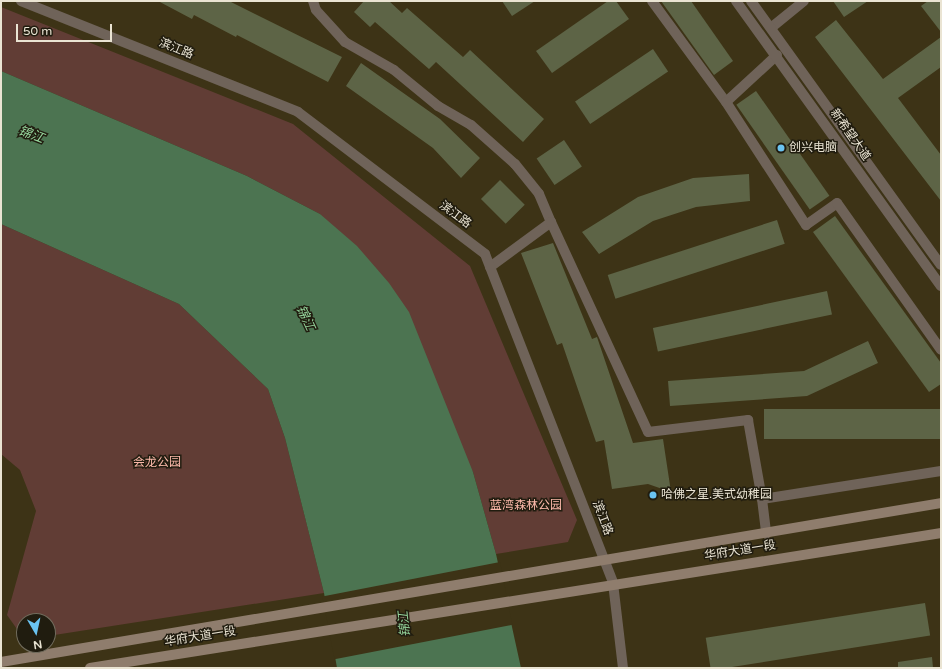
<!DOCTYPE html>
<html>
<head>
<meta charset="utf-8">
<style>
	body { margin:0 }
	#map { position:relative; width:942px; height:669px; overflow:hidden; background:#3d3316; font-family:"Varela Round","Noto Sans SC",sans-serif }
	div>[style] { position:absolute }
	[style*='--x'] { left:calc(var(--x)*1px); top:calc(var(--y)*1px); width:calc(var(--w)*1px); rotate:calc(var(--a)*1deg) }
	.green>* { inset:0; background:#613d35 }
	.water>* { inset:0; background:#4c7451 }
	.pier>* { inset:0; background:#3d3316; transform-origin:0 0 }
	.building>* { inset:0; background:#5d6446; transform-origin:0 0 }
	.minor>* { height:10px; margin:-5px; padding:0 5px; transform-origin:5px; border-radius:5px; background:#6f6359 }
	.tertiary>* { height:10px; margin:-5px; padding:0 5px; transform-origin:5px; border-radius:5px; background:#6f6359 }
	.secondary>* { height:10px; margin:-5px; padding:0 5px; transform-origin:5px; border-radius:5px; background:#8f7d6d }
	.dots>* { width:11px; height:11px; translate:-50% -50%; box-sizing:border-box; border:2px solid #201c0f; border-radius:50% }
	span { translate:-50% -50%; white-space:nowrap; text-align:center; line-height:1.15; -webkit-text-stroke:3px #201c0f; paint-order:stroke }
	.street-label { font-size:12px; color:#eae4d3 }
	.poi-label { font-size:12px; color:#eae4d3 }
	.left { translate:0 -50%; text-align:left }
	.park-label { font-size:12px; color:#fcb9aa }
	.water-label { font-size:13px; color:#94d39b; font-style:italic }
	.frame { position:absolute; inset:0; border:2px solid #eae4d3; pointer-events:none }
	.north { position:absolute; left:16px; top:613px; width:40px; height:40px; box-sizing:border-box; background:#201c0f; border:1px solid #716c5d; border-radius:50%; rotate:171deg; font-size:11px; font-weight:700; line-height:16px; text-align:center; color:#eae4d3 }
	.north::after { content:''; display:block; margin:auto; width:14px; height:18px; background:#6ac3f1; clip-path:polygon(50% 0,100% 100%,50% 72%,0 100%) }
	.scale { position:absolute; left:16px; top:24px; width:96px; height:18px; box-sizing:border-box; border:2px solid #eae4d3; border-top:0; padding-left:5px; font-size:12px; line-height:14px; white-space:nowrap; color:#eae4d3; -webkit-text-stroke:3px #201c0f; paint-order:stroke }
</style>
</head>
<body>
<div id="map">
	<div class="green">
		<i style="clip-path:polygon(1px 7px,293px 124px,470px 266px,577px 520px,568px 542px,496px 554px,473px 472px,320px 214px,247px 176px,1px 71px)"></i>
		<i style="clip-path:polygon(1px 224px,179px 304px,268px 389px,285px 438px,324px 593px,48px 636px,48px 621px,24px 621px,24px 639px,7px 615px,36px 511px,20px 470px,1px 454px)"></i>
	</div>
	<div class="water">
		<i style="clip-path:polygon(1px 71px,247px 176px,320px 214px,357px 246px,389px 283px,409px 312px,473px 472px,496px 554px,521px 668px,337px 668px,324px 593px,285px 438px,268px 389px,179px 304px,1px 224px)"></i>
	</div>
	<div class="pier">
		<i style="left:500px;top:562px;width:64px;height:181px;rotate:79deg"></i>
	</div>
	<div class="building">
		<i style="clip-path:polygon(158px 1px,229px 1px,342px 57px,328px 82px,237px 35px,236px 37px,194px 15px,192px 19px)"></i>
		<i style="clip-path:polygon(364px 1px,389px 1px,402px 13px,407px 8px,463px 57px,470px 50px,544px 119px,523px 142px,436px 62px,429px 69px,375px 22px,370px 27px,354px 12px)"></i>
		<i style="clip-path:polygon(502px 1px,535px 1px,512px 16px)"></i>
		<i style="clip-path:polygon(608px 1px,616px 1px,629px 19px,552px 73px,536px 51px)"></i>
		<i style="clip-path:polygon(661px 1px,691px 1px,733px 61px,714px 75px)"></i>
		<i style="clip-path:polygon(833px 1px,868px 1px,844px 17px)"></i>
		<i style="clip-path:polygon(928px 1px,941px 1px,941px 32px,921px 6px)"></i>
		<i style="clip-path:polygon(836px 20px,883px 79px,941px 37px,941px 67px,898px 98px,941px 155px,941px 201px,815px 37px)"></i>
		<i style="left:653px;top:49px;width:27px;height:94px;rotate:56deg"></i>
		<i style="clip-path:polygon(361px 63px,440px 119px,480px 158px,461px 178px,433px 148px,346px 86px)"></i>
		<i style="left:756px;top:91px;width:128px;height:24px;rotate:55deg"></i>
		<i style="left:564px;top:140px;width:32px;height:33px;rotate:56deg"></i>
		<i style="clip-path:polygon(749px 174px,750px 201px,696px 207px,653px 221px,599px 254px,582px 232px,638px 197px,693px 178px)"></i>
		<i style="left:500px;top:180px;width:35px;height:27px;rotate:45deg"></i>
		<i style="clip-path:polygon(835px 216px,941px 363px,941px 384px,929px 392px,813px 232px)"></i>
		<i style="left:777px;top:220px;width:25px;height:178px;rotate:72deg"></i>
		<i style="clip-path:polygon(553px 243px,592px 339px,597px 337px,633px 443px,663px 439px,671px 492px,648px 484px,612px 489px,604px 440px,596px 442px,562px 343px,557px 345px,521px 253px)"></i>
		<i style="left:827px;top:291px;width:24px;height:178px;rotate:78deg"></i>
		<i style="clip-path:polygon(868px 341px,878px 363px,807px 396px,670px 406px,668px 381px,804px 371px)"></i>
		<i style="left:941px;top:409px;width:30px;height:177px;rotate:90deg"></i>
		<i style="left:925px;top:603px;width:33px;height:222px;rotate:81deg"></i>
		<i style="clip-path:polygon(932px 657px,933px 668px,898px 668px,898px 662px)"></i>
	</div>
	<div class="minor">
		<i style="--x:313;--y:1;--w:9;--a:72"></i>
		<i style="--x:316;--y:10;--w:43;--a:47.8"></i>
		<i style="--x:345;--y:42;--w:56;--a:29.7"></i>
		<i style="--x:394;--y:70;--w:57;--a:39.3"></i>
		<i style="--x:438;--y:106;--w:38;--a:30"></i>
		<i style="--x:471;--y:125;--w:59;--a:41.6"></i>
		<i style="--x:515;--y:164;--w:38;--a:51"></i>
		<i style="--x:539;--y:194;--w:30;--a:67"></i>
		<i style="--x:652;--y:1;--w:125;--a:53.8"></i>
		<i style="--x:772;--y:27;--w:41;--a:-39.1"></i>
		<i style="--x:777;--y:55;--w:69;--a:137.3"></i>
		<i style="--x:726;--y:102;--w:147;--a:57"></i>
		<i style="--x:806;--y:225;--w:38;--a:-35"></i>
		<i style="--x:837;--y:203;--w:180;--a:54.7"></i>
		<i style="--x:490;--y:267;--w:76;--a:-36.4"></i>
		<i style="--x:551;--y:222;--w:231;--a:65.2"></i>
		<i style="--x:648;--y:432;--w:101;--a:-6.8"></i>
		<i style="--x:748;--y:420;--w:80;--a:80"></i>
		<i style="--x:762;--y:499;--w:181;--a:-8.9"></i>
		<i style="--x:762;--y:499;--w:35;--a:83"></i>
	</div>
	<div class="tertiary">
		<i style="--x:21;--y:1;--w:298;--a:21.8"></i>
		<i style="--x:298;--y:112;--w:235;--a:37.2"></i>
		<i style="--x:485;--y:254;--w:353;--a:68.7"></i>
		<i style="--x:613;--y:583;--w:86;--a:83.3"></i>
		<i style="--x:736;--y:1;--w:351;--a:54.3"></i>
		<i style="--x:751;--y:1;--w:325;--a:54.3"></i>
	</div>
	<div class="secondary">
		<i style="--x:1;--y:662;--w:953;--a:-9.6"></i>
		<i style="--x:90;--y:668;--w:862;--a:-9.01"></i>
	</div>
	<div class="dots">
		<i style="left:781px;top:148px;background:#6ac3f1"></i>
		<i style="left:653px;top:495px;background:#6ac3f1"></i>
	</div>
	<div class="street-label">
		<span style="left:176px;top:49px;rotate:22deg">滨江路</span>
		<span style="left:850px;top:135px;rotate:55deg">新希望大道</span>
		<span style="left:455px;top:215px;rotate:37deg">滨江路</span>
		<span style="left:602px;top:518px;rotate:69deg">滨江路</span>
		<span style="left:740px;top:551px;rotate:-9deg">华府大道一段</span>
		<span style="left:200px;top:637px;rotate:-9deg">华府大道一段</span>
	</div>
	<div class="poi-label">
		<span class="left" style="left:789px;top:148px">创兴电脑</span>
		<span class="left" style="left:661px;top:495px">哈佛之星.美式幼稚园</span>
	</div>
	<div class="park-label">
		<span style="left:157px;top:463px">会龙公园</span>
		<span style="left:526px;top:506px">蓝湾森林公园</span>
	</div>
	<div class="water-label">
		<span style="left:31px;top:135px;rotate:21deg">锦江</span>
		<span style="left:305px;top:318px;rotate:65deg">锦江</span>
		<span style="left:405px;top:624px;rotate:-96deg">锦江</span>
	</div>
	<div class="frame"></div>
	<div class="north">N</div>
	<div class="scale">50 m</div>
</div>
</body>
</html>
